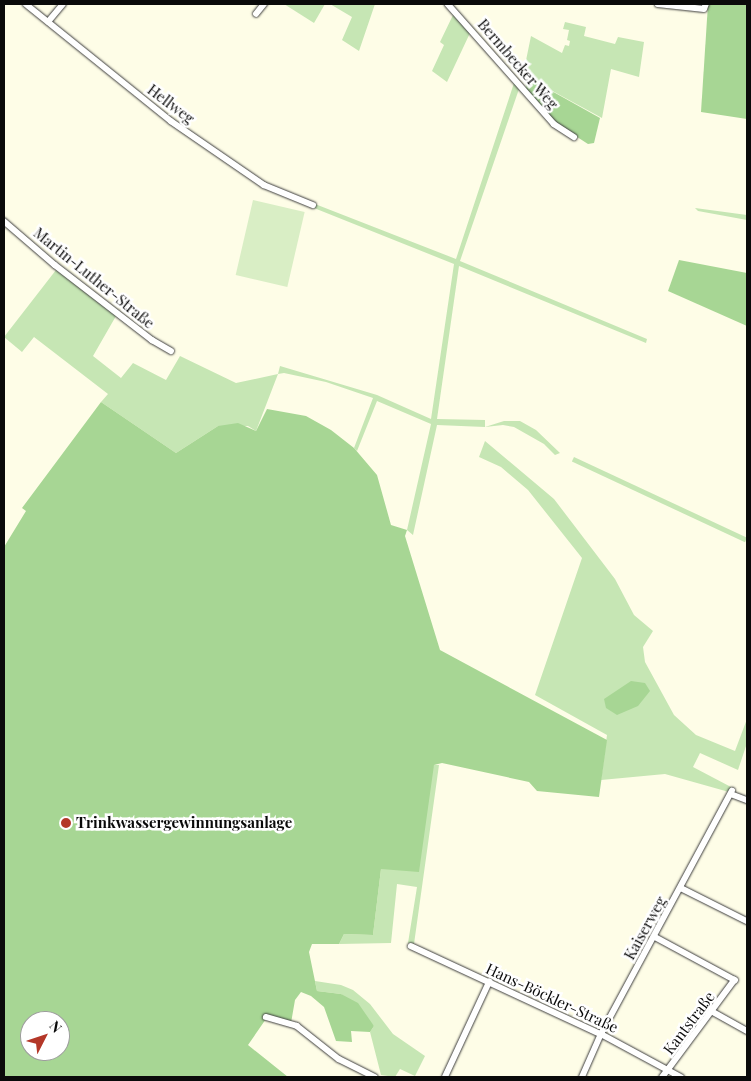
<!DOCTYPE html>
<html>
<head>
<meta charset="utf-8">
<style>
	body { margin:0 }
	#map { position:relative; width:751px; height:1081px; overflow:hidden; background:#fefde7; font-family:"Playfair Display",serif }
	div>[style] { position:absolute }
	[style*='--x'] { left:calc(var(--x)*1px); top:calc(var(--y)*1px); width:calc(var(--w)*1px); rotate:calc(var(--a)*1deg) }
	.green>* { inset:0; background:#c6e6b4; transform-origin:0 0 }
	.forest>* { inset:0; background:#a7d694 }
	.pitch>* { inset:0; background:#d9eec5; transform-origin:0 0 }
	.roads { filter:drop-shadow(0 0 1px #3d3d3d) drop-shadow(0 0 1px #3d3d3d) }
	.minor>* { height:5.5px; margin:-2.75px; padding:0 2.75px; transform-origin:2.75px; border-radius:2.75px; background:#fff }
	.dots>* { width:14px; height:14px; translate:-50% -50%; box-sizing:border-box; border:2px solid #fff; border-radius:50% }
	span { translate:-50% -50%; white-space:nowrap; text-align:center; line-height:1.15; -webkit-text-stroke:5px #fff; paint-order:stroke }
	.street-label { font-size:15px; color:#0a0a0a }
	.poi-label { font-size:15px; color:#0a0a0a; font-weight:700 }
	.left { translate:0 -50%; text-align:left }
	.frame { position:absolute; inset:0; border:5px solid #0a0a0a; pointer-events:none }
	.north { position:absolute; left:20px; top:1011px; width:50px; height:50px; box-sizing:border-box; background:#fff; border:1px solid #9d9d9d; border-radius:50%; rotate:49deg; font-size:14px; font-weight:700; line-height:20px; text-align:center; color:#0a0a0a }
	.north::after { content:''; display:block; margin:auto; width:18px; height:22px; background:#b43728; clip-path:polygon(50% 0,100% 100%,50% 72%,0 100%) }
</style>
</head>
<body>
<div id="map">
	<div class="green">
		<i style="clip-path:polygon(284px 4px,325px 4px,314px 23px)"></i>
		<i style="clip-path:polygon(330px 4px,375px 4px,359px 51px,342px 40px,352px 17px)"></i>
		<i style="clip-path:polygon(453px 15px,470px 33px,447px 82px,432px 71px,444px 45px,440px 42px)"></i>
		<i style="clip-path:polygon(565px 22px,586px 27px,584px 36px,615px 44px,618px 37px,644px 42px,639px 77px,611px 69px,602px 118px,523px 75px,531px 36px,562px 53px,565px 45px,569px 46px,570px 41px,567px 40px,569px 30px,563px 29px)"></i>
		<i style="clip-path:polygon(514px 83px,519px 89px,460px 261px,647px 339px,646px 343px,459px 266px,437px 419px,485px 420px,485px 427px,504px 421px,520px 421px,536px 430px,560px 453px,555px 455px,544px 444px,514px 427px,503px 425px,485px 427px,437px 425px,413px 535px,407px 530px,431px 424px,377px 401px,357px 451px,354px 448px,373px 398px,326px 382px,284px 373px,278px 374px,256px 431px,248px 426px,218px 426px,176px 453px,101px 402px,108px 394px,34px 337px,22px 352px,4px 337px,56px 270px,116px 316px,93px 356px,121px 378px,133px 363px,166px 380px,180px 356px,236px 383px,278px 374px,280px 366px,377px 395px,431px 419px,454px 264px,314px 208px,315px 204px,456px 259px)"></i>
		<i style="clip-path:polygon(695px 208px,747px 215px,747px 220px,698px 211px)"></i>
		<i style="clip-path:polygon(485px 441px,554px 499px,615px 579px,634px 615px,653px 631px,643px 647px,645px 662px,674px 715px,696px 735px,735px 751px,747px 719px,747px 743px,738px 770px,700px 753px,693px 767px,731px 787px,729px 792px,665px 774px,601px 780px,607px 735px,535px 695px,582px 558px,528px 490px,501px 467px,479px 457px)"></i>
		<i style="left:574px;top:457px;width:191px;height:5px;rotate:25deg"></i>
		<i style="clip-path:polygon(434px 765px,439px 765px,414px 944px,408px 943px,417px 887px,397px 884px,391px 943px,339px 944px,344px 934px,373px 935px,381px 869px)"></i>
		<i style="clip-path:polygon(315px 981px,341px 985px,353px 990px,370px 1004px,393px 1034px,425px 1056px,415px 1076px,400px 1069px,395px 1077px,381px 1075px,370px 1032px,374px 1026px,341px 994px,317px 991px)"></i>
	</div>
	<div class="forest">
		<i style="clip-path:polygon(708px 4px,747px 4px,747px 119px,701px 112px)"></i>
		<i style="clip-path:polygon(523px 75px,600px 118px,594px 143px,588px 144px,557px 124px,527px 90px)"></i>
		<i style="clip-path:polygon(679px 260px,747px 273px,747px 326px,668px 291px)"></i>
		<i style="clip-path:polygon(evenodd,101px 402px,176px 453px,218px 426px,238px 423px,256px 431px,267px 409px,306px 416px,331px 430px,354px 448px,377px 475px,391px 525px,407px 530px,405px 536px,440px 650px,607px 740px,599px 797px,537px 791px,529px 782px,442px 763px,434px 765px,419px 872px,381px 869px,373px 935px,344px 934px,339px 944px,312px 944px,309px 952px,317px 991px,341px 994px,358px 1003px,374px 1026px,370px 1032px,351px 1031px,352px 1042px,336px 1041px,324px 1007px,311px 996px,301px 992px,295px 1000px,291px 1023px,268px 1016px,248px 1045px,288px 1077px,4px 1077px,4px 547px,26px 511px,22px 508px,101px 402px,30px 1021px,60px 1021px,60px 1051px,30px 1051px,30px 1021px)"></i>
		<i style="clip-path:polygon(631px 681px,645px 683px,650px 691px,638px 706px,617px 715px,606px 708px,604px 699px)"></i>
	</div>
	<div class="pitch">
		<i style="left:253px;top:200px;width:53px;height:77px;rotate:13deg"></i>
	</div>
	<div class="roads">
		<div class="minor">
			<i style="--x:26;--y:4;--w:186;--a:38.9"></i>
			<i style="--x:171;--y:121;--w:113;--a:34.5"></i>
			<i style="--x:264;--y:185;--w:53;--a:22.2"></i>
			<i style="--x:448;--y:4;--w:160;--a:48.5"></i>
			<i style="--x:554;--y:124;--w:24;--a:33"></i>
			<i style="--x:658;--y:4;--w:46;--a:6.2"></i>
			<i style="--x:704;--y:9;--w:5;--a:-68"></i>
			<i style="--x:256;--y:14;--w:13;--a:-51"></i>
			<i style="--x:48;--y:22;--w:23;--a:-50"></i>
			<i style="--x:4;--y:221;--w:67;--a:40.8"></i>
			<i style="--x:55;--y:265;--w:123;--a:37.7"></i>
			<i style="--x:152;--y:340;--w:22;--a:30"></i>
			<i style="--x:731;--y:794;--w:17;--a:21"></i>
			<i style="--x:681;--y:888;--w:74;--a:26.6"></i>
			<i style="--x:655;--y:937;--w:91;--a:28.3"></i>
			<i style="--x:735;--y:980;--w:121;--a:126.6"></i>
			<i style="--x:411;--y:946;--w:209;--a:24.9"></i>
			<i style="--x:601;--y:1034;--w:91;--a:28.3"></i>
			<i style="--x:713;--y:1012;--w:39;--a:29"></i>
			<i style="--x:266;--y:1017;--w:32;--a:16"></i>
			<i style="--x:297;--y:1026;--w:53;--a:38.2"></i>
			<i style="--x:339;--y:1059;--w:40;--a:26.6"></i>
			<i style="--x:445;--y:1077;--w:105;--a:-65.1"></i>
			<i style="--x:582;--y:1077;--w:47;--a:-66.2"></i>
			<i style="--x:601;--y:1034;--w:276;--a:-61.7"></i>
		</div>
	</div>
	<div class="dots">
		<i style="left:66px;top:823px;background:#b43728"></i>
	</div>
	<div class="street-label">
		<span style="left:518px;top:64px;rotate:49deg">Bermbecker Weg</span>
		<span style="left:171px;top:104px;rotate:37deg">Hellweg</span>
		<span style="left:94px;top:278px;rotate:39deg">Martin-Luther-Straße</span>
		<span style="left:645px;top:928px;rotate:-61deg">Kaiserweg</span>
		<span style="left:552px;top:998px;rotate:25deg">Hans-Böckler-Straße</span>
		<span style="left:689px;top:1023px;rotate:-53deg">Kantstraße</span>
	</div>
	<div class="poi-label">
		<span class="left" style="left:76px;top:823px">Trinkwassergewinnungsanlage</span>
	</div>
	<div class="frame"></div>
	<div class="north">N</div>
</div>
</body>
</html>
